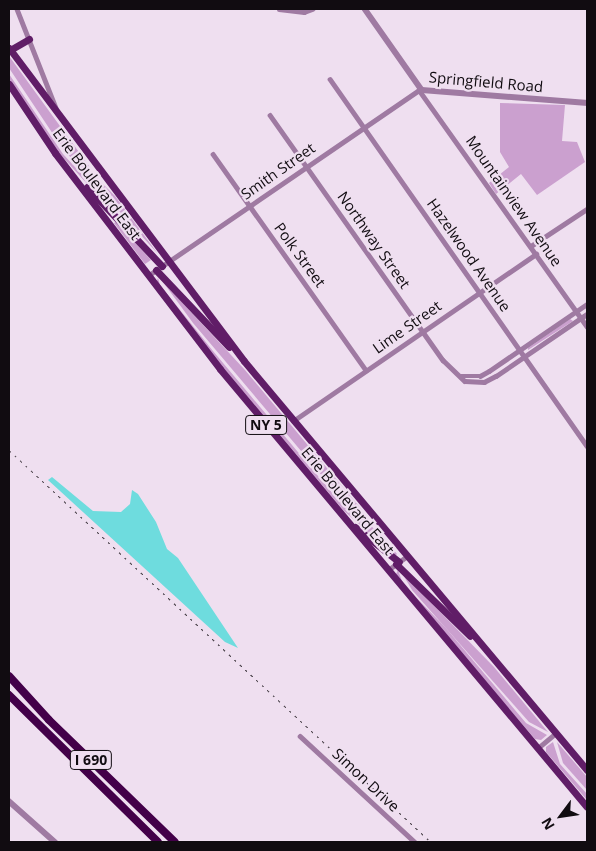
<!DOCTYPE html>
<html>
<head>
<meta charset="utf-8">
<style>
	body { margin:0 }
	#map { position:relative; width:596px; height:851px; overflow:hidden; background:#efdff0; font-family:"Open Sans",sans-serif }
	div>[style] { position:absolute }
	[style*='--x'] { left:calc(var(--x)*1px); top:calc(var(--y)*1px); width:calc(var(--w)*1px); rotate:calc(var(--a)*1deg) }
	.green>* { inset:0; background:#cba0cf }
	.water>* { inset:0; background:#6edcde }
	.minor>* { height:4.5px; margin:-2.25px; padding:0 2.25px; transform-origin:2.25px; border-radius:2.25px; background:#9f7aa2 }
	.tertiary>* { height:5.5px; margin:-2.75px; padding:0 2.75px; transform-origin:2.75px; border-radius:2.75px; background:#9f7aa2 }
	.primary>* { height:7px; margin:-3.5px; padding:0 3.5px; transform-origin:3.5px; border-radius:3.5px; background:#601d67 }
	.motorway>* { height:8px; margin:-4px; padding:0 4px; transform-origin:4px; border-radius:4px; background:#430049 }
	.rail>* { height:1px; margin-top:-0.5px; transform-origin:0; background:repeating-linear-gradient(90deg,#423a42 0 2.5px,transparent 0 7.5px) }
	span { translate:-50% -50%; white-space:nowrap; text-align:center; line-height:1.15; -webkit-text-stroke:4.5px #efdff0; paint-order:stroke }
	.shield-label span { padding:1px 4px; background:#efdff0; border:1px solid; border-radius:4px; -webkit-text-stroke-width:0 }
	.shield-label { font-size:14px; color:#110c11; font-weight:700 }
	.street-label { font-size:15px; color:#110c11 }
	.frame { position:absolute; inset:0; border:10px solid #110c11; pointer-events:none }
	.north { position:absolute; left:536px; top:791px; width:50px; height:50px; -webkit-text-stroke:4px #efdff0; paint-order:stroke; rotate:239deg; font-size:14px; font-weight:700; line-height:20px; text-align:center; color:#110c11 }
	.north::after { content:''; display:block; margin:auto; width:18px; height:22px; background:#110c11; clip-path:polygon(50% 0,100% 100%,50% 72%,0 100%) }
</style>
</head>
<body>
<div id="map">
	<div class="green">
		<i style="clip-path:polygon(9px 56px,100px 181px,115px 196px,158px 254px,63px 149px,9px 68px)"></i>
		<i style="clip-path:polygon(9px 74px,63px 154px,156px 255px,154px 257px,58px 152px,9px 80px)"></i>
		<i style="clip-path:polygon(500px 103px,565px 105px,562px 141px,577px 142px,585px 162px,537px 195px,521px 174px,496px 194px,489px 183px,509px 167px,500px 152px)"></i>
		<i style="clip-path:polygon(116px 222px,151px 260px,145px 264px,114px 223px)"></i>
		<i style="clip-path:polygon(158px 278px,160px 285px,213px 351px,334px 495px,378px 532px,397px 554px,395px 556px,344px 511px,195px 334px,156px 283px)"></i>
		<i style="clip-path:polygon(163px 282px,245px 370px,362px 510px,344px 502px,334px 490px,193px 323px)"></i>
		<i style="clip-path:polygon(570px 319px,573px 321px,528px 350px,528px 348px)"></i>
		<i style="clip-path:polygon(398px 570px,403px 584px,445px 627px,526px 723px,547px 735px,541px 740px,535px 739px,395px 576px)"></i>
		<i style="clip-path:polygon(402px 573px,494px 667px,548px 732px,529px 722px,412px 590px)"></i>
		<i style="clip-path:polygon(553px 742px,560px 764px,587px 794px,587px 800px,546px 752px,546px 747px)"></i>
		<i style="clip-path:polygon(557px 742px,587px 777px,587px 790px,563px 763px)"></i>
	</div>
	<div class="water">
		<i style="clip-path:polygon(52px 477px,93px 511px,121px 512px,130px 504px,132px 490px,138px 494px,156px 522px,167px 549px,178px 558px,238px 648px,225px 642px,48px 480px)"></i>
	</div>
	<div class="minor">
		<i style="--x:17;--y:9;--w:106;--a:68.5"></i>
		<i style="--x:279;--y:9;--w:25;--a:7"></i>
		<i style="--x:304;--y:12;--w:9;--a:-21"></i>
		<i style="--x:330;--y:79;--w:448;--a:55"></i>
		<i style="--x:270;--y:115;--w:300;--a:54.8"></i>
		<i style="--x:443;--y:360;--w:30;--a:44"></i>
		<i style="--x:465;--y:381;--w:19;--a:3"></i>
		<i style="--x:484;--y:382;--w:13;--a:-27"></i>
		<i style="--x:496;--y:376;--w:110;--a:-34.3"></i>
		<i style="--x:213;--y:154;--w:265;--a:54.7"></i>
		<i style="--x:531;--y:246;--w:67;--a:-33.5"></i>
		<i style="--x:149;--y:275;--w:327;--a:-34.4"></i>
		<i style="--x:419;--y:90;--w:290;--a:54.6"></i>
		<i style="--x:461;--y:376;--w:19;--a:0"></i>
		<i style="--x:480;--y:376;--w:10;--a:-29"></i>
		<i style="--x:489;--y:371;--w:119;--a:-34.4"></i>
		<i style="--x:293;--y:421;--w:295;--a:-34.5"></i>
		<i style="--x:388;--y:570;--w:24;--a:-36"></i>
		<i style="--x:300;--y:736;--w:156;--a:42.7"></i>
		<i style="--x:538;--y:748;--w:23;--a:-40"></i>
	</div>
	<div class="tertiary">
		<i style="--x:365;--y:9;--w:99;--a:54.9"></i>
		<i style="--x:422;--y:90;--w:166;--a:4.5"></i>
		<i style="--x:9;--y:801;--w:62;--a:41.7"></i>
	</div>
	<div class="primary">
		<i style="--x:9;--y:48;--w:391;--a:53.1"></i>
		<i style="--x:244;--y:361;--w:534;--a:50.02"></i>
		<i style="--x:10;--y:50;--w:22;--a:-30"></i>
		<i style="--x:9;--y:84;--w:83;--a:56.3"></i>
		<i style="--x:55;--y:153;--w:272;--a:52.6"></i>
		<i style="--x:220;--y:369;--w:571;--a:50.04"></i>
		<i style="--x:87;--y:187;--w:109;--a:46.5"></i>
		<i style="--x:156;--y:270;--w:106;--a:46.5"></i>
		<i style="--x:355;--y:527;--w:56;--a:38.5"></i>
		<i style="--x:396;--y:564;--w:103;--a:44.2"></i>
	</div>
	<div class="motorway">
		<i style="--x:9;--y:676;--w:59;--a:47.7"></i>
		<i style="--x:49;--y:720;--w:175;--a:44.1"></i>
		<i style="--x:9;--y:695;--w:209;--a:44.6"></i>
	</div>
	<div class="rail">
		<i style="--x:9;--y:450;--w:576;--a:42.89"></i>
	</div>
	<div class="shield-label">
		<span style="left:266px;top:425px">NY 5</span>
		<span style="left:91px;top:760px">I 690</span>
	</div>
	<div class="street-label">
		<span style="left:486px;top:82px;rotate:5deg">Springfield Road</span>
		<span style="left:278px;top:171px;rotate:-35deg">Smith Street</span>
		<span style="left:97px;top:184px;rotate:53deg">Erie Boulevard East</span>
		<span style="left:514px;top:201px;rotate:55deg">Mountainview Avenue</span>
		<span style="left:374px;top:240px;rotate:55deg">Northway Street</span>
		<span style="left:300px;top:255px;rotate:54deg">Polk Street</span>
		<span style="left:469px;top:255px;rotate:55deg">Hazelwood Avenue</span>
		<span style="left:407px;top:327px;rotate:-35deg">Lime Street</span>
		<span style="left:348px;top:501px;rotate:50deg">Erie Boulevard East</span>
		<span style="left:366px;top:780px;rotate:43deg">Simon Drive</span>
	</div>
	<div class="frame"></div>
	<div class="north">N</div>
</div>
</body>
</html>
